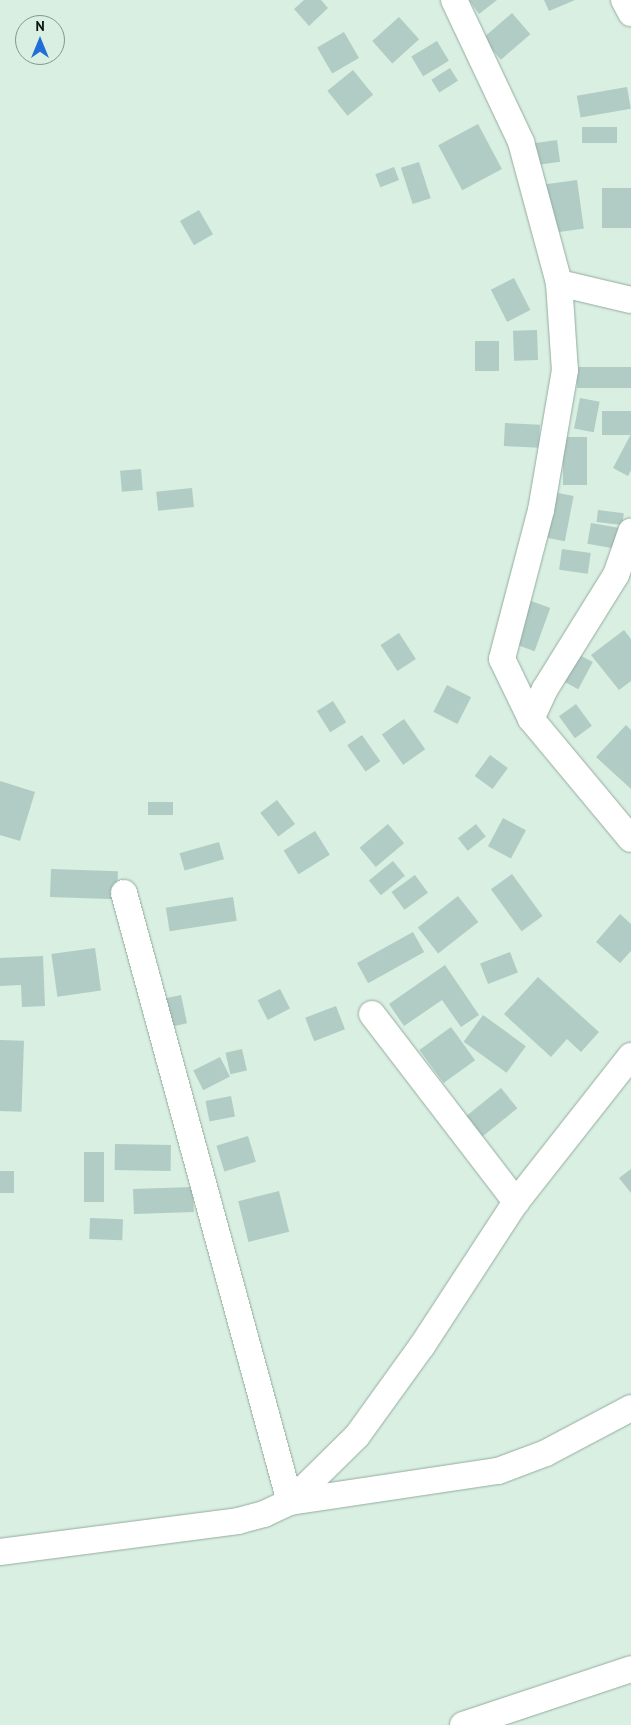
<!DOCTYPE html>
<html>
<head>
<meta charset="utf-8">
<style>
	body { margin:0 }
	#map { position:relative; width:631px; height:1725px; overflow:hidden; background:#d8efe2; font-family:"PT Sans",sans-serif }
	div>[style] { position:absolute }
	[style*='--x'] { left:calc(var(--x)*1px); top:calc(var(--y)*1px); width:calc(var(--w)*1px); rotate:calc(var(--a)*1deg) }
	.building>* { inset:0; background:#b0ccc5; transform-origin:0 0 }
	.roads { filter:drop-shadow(0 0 1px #95ab9f) drop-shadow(0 0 1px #95ab9f) }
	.minor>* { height:26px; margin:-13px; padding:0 13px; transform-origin:13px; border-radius:13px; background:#fff }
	span { translate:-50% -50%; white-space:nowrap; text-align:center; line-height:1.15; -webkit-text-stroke:4.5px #d8efe2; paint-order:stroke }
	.north { position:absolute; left:15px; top:15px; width:50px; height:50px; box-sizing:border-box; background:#d8efe2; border:1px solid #86978d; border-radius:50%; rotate:0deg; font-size:14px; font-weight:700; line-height:20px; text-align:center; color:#0a130e }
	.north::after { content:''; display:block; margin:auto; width:18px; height:22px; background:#216ed9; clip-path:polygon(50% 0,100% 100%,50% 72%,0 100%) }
</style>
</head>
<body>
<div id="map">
	<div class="building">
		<i style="clip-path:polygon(304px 0,321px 0,328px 8px,309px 26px,294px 9px)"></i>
		<i style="clip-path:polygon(469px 0,497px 0,479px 14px)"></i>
		<i style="clip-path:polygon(544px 0,575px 0,549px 11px)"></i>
		<i style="left:512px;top:13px;width:28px;height:39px;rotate:49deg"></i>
		<i style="left:399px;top:17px;width:30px;height:36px;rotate:48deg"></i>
		<i style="left:344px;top:32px;width:30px;height:31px;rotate:60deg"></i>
		<i style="left:437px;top:41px;width:23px;height:30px;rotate:59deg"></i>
		<i style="left:450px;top:68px;width:15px;height:22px;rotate:58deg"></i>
		<i style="left:353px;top:70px;width:32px;height:33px;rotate:51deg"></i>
		<i style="left:627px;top:87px;width:22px;height:51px;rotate:80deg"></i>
		<i style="left:478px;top:124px;width:51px;height:45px;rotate:62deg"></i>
		<i style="left:617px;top:127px;width:16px;height:35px;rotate:90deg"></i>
		<i style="left:557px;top:140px;width:22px;height:23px;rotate:82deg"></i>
		<i style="left:419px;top:162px;width:38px;height:19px;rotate:72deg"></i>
		<i style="left:394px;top:167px;width:14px;height:20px;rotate:69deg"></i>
		<i style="left:577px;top:180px;width:49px;height:35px;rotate:82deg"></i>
		<i style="left:631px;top:188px;width:40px;height:29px;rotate:90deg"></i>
		<i style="left:199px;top:210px;width:28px;height:22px;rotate:60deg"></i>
		<i style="left:514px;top:278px;width:36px;height:26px;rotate:63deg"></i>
		<i style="left:537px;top:330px;width:30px;height:24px;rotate:88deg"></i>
		<i style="left:499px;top:341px;width:30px;height:24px;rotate:90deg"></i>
		<i style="left:631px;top:367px;width:21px;height:54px;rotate:90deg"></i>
		<i style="left:580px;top:398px;width:20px;height:31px;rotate:11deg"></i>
		<i style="left:602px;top:411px;width:29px;height:24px"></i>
		<i style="left:505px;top:423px;width:35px;height:23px;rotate:3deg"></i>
		<i style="clip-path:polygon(631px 434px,631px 470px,628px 476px,613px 468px)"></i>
		<i style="left:563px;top:437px;width:24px;height:48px"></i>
		<i style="left:141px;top:469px;width:21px;height:21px;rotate:85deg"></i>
		<i style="left:192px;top:488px;width:19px;height:36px;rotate:84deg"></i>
		<i style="left:553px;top:492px;width:21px;height:46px;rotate:11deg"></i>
		<i style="left:598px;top:510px;width:26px;height:12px;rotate:7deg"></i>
		<i style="left:591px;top:523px;width:29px;height:21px;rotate:10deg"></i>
		<i style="left:562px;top:549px;width:29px;height:21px;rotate:8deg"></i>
		<i style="left:523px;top:598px;width:29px;height:46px;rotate:20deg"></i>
		<i style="clip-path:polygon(624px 630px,631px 639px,631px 681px,619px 690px,591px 655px)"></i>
		<i style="left:399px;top:633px;width:31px;height:22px;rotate:57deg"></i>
		<i style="left:576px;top:653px;width:19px;height:31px;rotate:28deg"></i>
		<i style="left:447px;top:685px;width:27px;height:30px;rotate:27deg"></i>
		<i style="left:333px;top:701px;width:25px;height:19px;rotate:58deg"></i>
		<i style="left:576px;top:704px;width:27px;height:21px;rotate:54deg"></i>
		<i style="left:404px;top:719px;width:37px;height:27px;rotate:55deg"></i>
		<i style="clip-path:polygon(626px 725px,631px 730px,631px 789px,596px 757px)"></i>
		<i style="left:362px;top:735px;width:32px;height:18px;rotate:55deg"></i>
		<i style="left:490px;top:755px;width:22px;height:26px;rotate:36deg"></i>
		<i style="clip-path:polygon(0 781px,35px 792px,20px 841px,0 835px)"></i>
		<i style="left:277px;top:800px;width:30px;height:21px;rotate:53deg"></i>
		<i style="left:173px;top:802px;width:13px;height:25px;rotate:90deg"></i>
		<i style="left:503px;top:818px;width:26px;height:32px;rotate:28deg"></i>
		<i style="left:388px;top:824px;width:25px;height:37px;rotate:50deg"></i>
		<i style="left:476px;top:824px;width:16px;height:23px;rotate:52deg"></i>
		<i style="left:315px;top:831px;width:28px;height:37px;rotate:58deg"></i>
		<i style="left:219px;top:842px;width:18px;height:41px;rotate:74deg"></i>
		<i style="left:393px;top:861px;width:19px;height:31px;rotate:51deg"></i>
		<i style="left:51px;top:869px;width:67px;height:28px;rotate:2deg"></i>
		<i style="left:512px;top:874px;width:52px;height:26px;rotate:54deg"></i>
		<i style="left:415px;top:875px;width:22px;height:29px;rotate:54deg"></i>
		<i style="left:458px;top:896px;width:33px;height:51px;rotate:52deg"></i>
		<i style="left:233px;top:897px;width:24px;height:68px;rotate:81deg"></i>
		<i style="clip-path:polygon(620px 914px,631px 924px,631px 951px,620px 963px,596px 942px)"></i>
		<i style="left:413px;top:932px;width:23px;height:64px;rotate:61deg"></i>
		<i style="left:95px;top:948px;width:43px;height:44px;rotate:82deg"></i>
		<i style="left:510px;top:952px;width:22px;height:32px;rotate:69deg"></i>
		<i style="clip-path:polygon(43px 956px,45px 1006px,22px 1007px,21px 985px,0 986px,0 958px)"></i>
		<i style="clip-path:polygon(445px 965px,479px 1015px,461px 1027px,442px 1000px,404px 1026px,389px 1004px)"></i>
		<i style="clip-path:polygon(538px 977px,599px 1032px,581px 1052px,567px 1039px,551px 1057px,504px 1014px)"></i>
		<i style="left:280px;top:989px;width:22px;height:25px;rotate:63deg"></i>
		<i style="left:181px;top:995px;width:29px;height:17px;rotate:78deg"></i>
		<i style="left:336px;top:1006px;width:25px;height:33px;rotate:69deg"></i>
		<i style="left:483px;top:1015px;width:53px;height:33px;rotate:36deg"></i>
		<i style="left:451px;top:1027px;width:41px;height:39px;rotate:54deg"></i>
		<i style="left:0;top:1040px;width:24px;height:71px;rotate:2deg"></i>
		<i style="left:242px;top:1049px;width:22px;height:17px;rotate:77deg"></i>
		<i style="left:220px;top:1057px;width:22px;height:30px;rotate:63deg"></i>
		<i style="left:501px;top:1088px;width:26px;height:49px;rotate:51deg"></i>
		<i style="left:231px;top:1096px;width:21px;height:26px;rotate:79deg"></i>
		<i style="left:248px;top:1136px;width:27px;height:33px;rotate:73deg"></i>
		<i style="left:115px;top:1144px;width:56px;height:26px;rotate:1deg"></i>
		<i style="left:84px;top:1152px;width:20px;height:50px"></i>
		<i style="clip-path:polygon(631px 1169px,631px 1193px,619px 1178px)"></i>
		<i style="left:0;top:1171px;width:14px;height:22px"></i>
		<i style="left:193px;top:1187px;width:25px;height:60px;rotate:88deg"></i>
		<i style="left:279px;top:1191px;width:42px;height:42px;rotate:76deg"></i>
		<i style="left:90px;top:1218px;width:33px;height:21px;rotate:2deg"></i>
	</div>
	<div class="roads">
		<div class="minor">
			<i style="--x:454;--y:0;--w:157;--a:64.7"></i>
			<i style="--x:521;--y:142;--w:146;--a:74.9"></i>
			<i style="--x:559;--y:283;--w:87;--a:86.1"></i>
			<i style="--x:565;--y:370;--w:142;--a:99.7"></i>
			<i style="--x:541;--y:510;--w:154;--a:104.7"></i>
			<i style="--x:502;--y:659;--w:67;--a:64.2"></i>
			<i style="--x:531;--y:719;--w:156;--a:50.2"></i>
			<i style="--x:624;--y:0;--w:15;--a:62"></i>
			<i style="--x:559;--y:283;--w:74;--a:13.3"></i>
			<i style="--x:531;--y:719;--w:33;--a:-65"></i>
			<i style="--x:545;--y:689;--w:134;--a:-58.1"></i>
			<i style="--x:616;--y:575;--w:46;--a:-70.8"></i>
			<i style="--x:124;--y:893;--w:631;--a:74.75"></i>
			<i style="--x:290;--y:1502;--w:210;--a:-8.5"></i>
			<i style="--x:498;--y:1471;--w:51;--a:-20.6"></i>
			<i style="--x:546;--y:1453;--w:96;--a:-27.9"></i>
			<i style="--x:372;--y:1014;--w:237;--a:52.5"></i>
			<i style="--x:0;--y:1552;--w:240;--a:-7.4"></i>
			<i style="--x:238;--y:1521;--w:27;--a:-15"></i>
			<i style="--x:264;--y:1514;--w:29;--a:-25"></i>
			<i style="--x:290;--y:1502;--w:94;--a:-44.6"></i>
			<i style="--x:357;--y:1436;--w:111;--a:-54.2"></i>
			<i style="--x:422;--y:1346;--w:172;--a:-56.9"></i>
			<i style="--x:516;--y:1202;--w:186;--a:-51.8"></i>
			<i style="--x:463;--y:1725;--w:177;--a:-18.4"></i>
		</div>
	</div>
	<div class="north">N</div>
</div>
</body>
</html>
